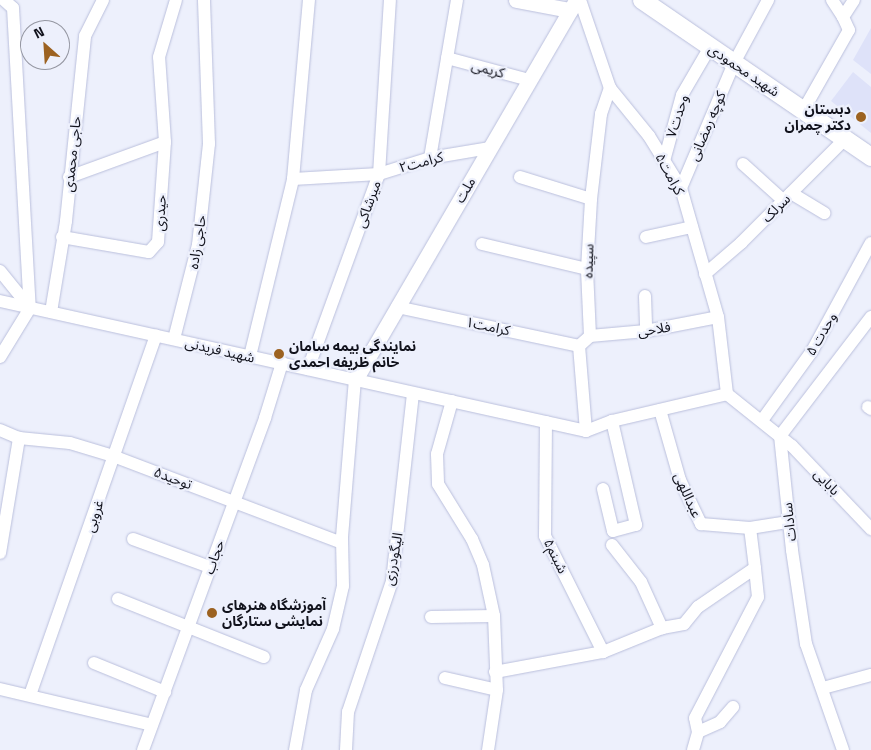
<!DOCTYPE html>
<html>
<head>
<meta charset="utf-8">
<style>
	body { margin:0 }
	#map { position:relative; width:871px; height:750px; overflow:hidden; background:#edf0fc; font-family:"Titillium Web","Noto Sans Arabic",sans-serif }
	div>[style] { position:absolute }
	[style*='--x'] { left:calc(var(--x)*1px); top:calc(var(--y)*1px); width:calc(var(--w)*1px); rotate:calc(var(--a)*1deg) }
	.built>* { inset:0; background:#dee2f9 }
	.roads { filter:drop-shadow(0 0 1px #babfdc) drop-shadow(0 0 1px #babfdc) }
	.minor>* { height:12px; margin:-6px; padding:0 6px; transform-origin:6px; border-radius:6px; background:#fff }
	.tertiary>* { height:15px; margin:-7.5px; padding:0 7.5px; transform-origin:7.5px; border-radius:7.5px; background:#fff }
	.secondary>* { height:18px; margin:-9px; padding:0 9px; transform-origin:9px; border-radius:9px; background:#fff }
	.dots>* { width:14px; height:14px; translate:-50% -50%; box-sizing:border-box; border:2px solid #edf0fc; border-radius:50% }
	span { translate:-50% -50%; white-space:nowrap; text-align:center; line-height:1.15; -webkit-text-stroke:4.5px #edf0fc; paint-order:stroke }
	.street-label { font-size:14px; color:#11121c }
	.poi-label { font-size:14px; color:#11121c; font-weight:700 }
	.right { translate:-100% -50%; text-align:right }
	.left { translate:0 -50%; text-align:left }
	.north { position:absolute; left:20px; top:20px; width:50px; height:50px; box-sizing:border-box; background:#edf0fc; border:1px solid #9597a2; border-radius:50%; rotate:334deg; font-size:14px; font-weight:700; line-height:20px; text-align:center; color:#11121c }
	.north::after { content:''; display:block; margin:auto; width:18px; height:22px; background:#9c6221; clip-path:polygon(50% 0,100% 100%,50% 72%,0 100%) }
</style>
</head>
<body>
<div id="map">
	<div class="built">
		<i style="clip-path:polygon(871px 28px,871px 74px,853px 60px)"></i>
		<i style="clip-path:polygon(853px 72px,871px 87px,871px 133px,831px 101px)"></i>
	</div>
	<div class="roads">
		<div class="minor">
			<i style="--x:4;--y:0;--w:12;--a:42"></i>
			<i style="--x:13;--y:8;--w:300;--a:86.8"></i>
			<i style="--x:580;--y:0;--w:93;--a:71.2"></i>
			<i style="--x:610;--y:88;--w:62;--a:50.9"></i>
			<i style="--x:649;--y:136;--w:61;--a:58.4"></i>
			<i style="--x:681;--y:188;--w:134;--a:74"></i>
			<i style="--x:718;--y:317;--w:78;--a:83.3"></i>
			<i style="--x:832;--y:0;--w:20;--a:57"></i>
			<i style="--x:447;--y:58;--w:85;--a:15"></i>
			<i style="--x:803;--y:111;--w:93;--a:-60.4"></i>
			<i style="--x:849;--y:30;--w:14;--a:-115"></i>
			<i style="--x:843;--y:17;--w:20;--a:-57"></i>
			<i style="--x:430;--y:158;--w:160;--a:-80.3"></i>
			<i style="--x:664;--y:161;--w:68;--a:-74.7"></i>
			<i style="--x:682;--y:95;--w:56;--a:-59.7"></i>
			<i style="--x:743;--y:164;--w:55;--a:42.1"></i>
			<i style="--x:69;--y:177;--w:102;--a:-20"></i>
			<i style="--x:520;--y:177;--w:74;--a:17.2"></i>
			<i style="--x:293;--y:179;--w:86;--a:-3.3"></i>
			<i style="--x:379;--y:174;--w:53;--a:-17.4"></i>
			<i style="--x:430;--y:158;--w:61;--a:-9.5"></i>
			<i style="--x:681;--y:188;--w:136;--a:-67"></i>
			<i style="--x:734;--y:63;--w:72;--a:-61.6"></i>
			<i style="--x:791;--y:193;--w:39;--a:31"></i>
			<i style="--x:62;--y:237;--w:88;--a:9.8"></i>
			<i style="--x:149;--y:252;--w:13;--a:-48"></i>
			<i style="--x:158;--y:242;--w:100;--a:-86"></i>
			<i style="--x:165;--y:142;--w:85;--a:-94"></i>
			<i style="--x:159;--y:57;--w:59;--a:-73.4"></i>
			<i style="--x:646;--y:237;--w:47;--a:-12.3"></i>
			<i style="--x:482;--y:244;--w:108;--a:13.4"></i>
			<i style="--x:0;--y:271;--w:48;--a:51"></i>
			<i style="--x:705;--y:274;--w:48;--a:-40.7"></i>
			<i style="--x:741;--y:243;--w:147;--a:-45"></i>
			<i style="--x:645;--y:296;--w:35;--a:88"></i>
			<i style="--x:0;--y:301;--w:600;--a:12.51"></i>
			<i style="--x:397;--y:307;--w:186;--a:12.1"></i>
			<i style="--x:51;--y:312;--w:92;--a:-80.6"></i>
			<i style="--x:66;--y:221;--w:186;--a:-84.1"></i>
			<i style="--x:85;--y:36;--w:40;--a:-63.4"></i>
			<i style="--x:590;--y:336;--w:56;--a:-5.1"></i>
			<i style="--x:646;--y:331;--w:73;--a:-11"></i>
			<i style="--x:174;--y:339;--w:97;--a:-75.7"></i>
			<i style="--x:198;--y:245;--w:102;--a:-83.8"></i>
			<i style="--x:209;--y:144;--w:144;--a:-92"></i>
			<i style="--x:250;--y:356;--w:182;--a:-76.3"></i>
			<i style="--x:293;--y:179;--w:180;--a:-84.9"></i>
			<i style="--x:0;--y:357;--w:57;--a:-58.5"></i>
			<i style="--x:308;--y:369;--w:208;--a:-70"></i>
			<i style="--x:379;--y:174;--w:174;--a:-86.4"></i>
			<i style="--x:452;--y:401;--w:55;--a:105.8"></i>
			<i style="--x:437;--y:454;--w:30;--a:88"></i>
			<i style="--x:438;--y:484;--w:65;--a:58.3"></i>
			<i style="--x:472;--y:539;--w:28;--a:67"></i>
			<i style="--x:483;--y:565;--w:52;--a:77.8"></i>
			<i style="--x:494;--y:616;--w:74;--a:87.7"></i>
			<i style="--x:497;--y:690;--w:61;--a:98.5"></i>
			<i style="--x:868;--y:407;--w:4;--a:34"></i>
			<i style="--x:660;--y:410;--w:73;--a:74.1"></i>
			<i style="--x:680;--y:480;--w:49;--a:64.5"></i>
			<i style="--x:701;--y:524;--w:49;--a:4.7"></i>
			<i style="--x:750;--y:528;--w:39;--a:-9"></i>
			<i style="--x:763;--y:419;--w:84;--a:-54.2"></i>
			<i style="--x:812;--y:351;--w:123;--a:-61.4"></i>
			<i style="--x:546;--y:422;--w:114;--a:90.5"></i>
			<i style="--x:545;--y:536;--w:130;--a:63.4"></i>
			<i style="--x:0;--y:430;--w:21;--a:23"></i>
			<i style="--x:19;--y:438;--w:51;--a:5.6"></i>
			<i style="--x:70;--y:443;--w:45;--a:16.8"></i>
			<i style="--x:113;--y:456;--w:245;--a:20.8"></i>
			<i style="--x:586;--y:431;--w:85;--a:-94.7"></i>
			<i style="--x:579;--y:346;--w:15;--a:-42"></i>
			<i style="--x:590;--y:336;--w:67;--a:-92.6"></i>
			<i style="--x:587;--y:269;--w:70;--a:-86.7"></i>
			<i style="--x:591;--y:199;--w:86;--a:-83.3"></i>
			<i style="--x:601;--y:114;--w:28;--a:-71"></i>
			<i style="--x:586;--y:431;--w:28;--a:-21"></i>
			<i style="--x:612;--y:421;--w:118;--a:-13.2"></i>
			<i style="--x:727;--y:394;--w:83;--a:38.7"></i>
			<i style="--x:792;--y:446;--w:115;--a:46.4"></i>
			<i style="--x:603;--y:489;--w:43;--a:76.6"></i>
			<i style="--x:613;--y:531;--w:24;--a:-15"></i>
			<i style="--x:636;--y:525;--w:107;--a:-103"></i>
			<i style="--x:133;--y:539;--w:82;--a:20"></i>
			<i style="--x:612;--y:545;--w:47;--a:51.9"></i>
			<i style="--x:641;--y:582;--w:51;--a:65.5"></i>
			<i style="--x:0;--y:553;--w:117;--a:-80.6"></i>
			<i style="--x:118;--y:599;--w:157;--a:21.7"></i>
			<i style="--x:431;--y:617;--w:63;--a:-0.9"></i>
			<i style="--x:94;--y:663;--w:77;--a:22.2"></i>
			<i style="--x:495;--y:672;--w:110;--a:-10.5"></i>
			<i style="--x:603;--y:652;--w:64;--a:-22.1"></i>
			<i style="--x:662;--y:628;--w:22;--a:-10"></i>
			<i style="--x:684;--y:624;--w:22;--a:-51"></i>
			<i style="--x:698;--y:607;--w:69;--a:-34.4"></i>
			<i style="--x:755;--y:568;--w:40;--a:-97.1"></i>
			<i style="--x:445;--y:678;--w:53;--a:13"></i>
			<i style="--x:823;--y:688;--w:50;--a:-15.2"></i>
			<i style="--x:0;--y:689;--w:156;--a:13.3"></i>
			<i style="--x:30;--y:695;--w:381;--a:-70.7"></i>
			<i style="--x:698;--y:732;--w:24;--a:-24"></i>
			<i style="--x:720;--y:722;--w:20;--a:-49"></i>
			<i style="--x:143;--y:750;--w:354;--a:-69.8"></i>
			<i style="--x:265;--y:418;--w:58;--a:-72.8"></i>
			<i style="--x:295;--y:750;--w:61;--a:-79.6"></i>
			<i style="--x:306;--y:690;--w:67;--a:-66.1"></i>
			<i style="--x:333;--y:629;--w:44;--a:-76.9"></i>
			<i style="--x:343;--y:586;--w:49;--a:-91.2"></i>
			<i style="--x:342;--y:537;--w:158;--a:-85.3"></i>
			<i style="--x:346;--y:750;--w:38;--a:-87"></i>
			<i style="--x:348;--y:712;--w:138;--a:-71.4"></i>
			<i style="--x:392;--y:581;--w:189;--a:-83.6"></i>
			<i style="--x:693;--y:750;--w:19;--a:-74"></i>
			<i style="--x:698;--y:732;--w:14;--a:-102"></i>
			<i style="--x:695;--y:718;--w:136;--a:-62.5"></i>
			<i style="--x:758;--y:597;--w:29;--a:-96"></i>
			<i style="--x:843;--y:750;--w:112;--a:-109.2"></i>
			<i style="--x:806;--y:644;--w:95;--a:-98.5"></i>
			<i style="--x:792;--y:550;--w:115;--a:-96"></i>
			<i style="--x:780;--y:436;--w:150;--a:-52.6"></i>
		</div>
		<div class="tertiary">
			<i style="--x:516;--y:0;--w:55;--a:10.5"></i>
			<i style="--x:355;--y:380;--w:440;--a:-59.8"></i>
		</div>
		<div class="secondary">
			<i style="--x:642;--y:0;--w:278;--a:34.4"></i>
		</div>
	</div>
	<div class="dots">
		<i style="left:861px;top:117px;background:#9c6221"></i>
		<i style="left:279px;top:354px;background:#9c6221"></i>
		<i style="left:212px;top:613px;background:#9c6221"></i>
	</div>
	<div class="street-label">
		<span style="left:488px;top:69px;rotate:15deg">کریمی</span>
		<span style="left:744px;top:70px;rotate:34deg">شهید محمودی</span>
		<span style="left:677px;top:116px;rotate:-72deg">۷وحدت</span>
		<span style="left:707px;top:126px;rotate:-67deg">کوچه رمضانی</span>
		<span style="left:72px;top:154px;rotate:-84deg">حاجی محمدی</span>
		<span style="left:421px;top:162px;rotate:-15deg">کرامت۲</span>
		<span style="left:670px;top:174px;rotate:62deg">کرامت۵</span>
		<span style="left:465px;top:190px;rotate:-60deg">ملت</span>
		<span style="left:368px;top:204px;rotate:-70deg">میرشاکی</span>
		<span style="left:776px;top:208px;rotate:-45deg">سرلک</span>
		<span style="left:160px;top:213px;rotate:-87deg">حیدری</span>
		<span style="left:197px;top:242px;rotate:-81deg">حاجی زاده</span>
		<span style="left:588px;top:261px;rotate:-88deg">سپیده</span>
		<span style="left:488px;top:326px;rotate:12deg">کرامت۱</span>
		<span style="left:654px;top:329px;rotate:-9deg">فلاحی</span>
		<span style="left:821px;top:334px;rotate:-60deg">وحدت ۵</span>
		<span style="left:220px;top:350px;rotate:13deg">شهید فریدنی</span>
		<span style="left:173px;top:478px;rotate:20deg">توحید۵</span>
		<span style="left:827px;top:482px;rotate:46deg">بابایی</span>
		<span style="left:688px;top:495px;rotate:66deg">عبداللهی</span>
		<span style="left:94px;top:516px;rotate:-72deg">غروبی</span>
		<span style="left:789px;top:522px;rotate:-96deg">سادات</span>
		<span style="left:556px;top:556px;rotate:64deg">شبنم۵</span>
		<span style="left:214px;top:557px;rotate:-70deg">حجاب</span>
		<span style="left:393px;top:559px;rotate:-80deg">الیگودرزی</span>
	</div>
	<div class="poi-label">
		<span class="right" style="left:851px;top:117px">دبستان<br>دکتر چمران</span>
		<span class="left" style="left:289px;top:354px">نمایندگی بیمه سامان<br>خانم ظریفه احمدی</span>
		<span class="left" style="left:222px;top:613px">آموزشگاه هنرهای<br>نمایشی ستارگان</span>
	</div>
	<div class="north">N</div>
</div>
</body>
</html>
